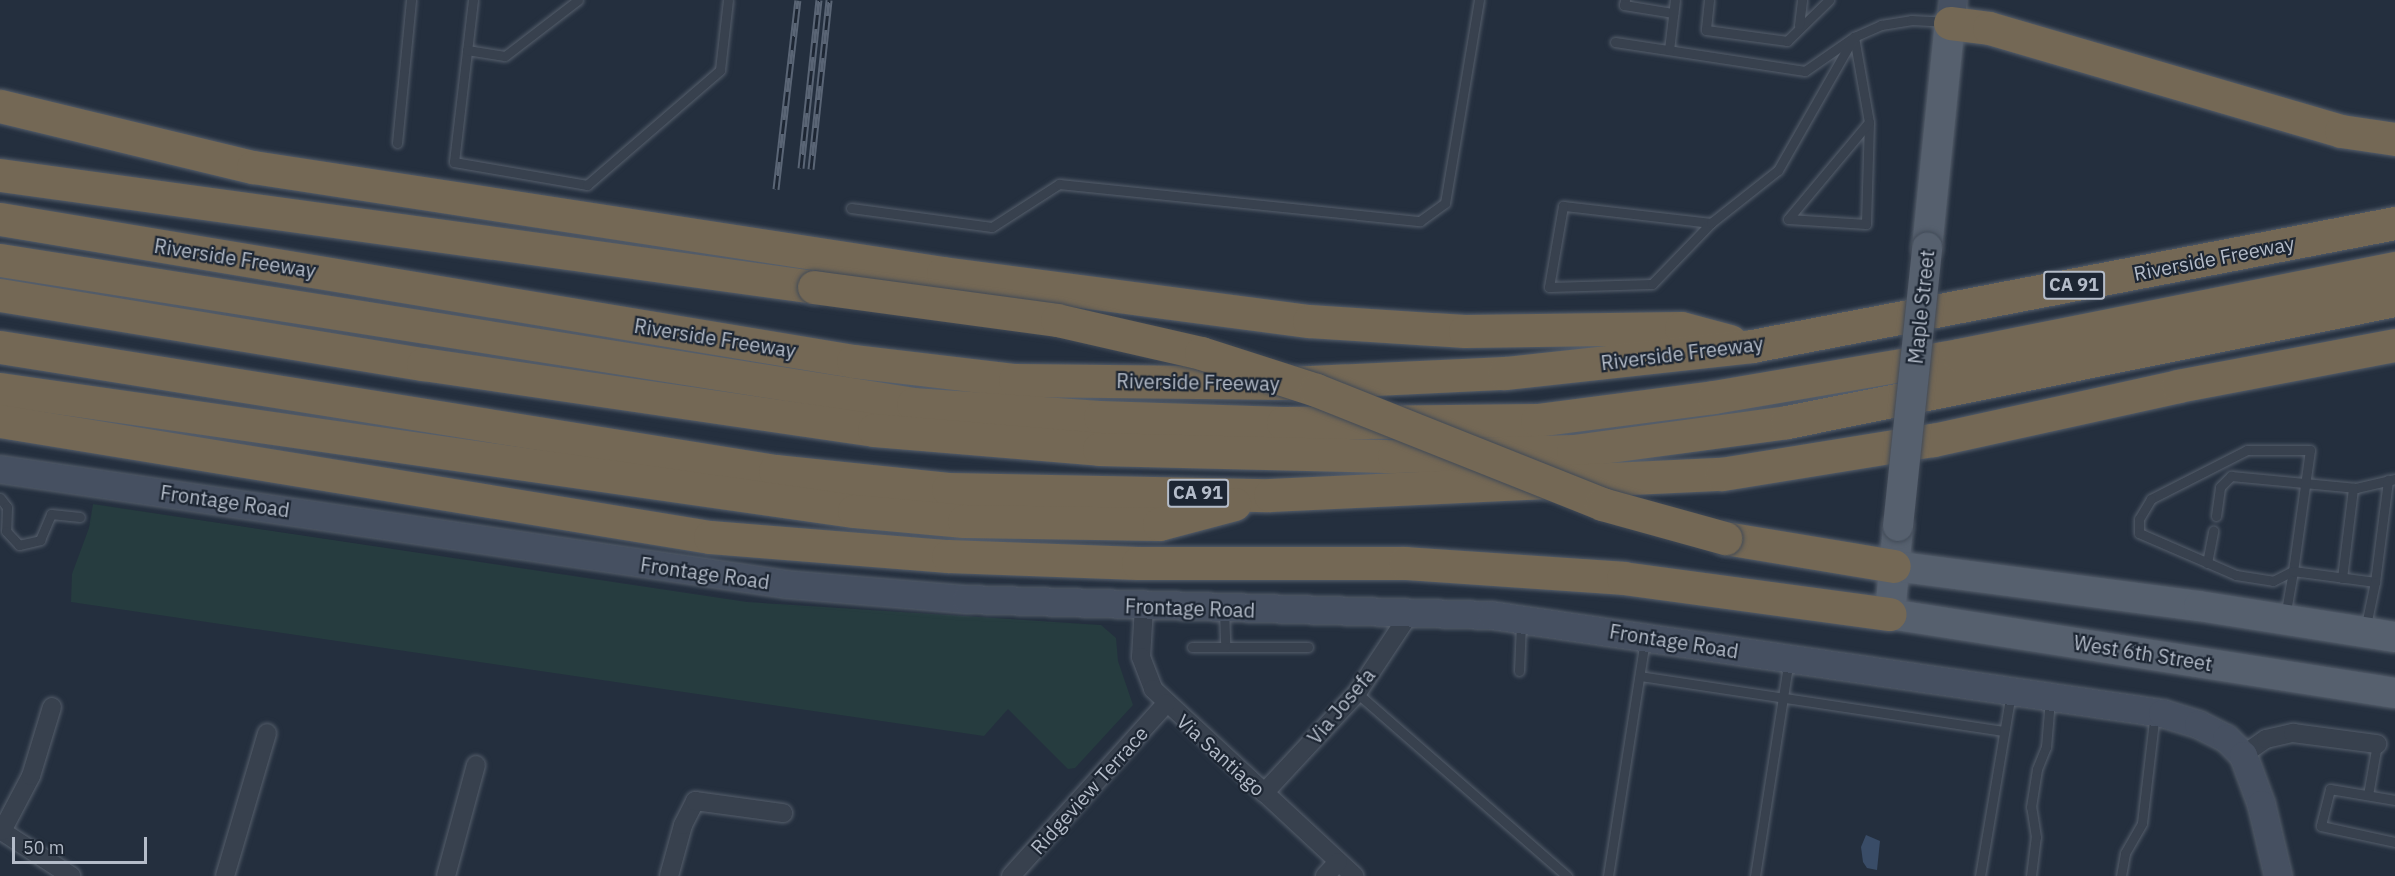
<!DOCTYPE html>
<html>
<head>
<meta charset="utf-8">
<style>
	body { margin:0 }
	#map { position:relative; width:2395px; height:876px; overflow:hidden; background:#242f3e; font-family:"IBM Plex Sans",sans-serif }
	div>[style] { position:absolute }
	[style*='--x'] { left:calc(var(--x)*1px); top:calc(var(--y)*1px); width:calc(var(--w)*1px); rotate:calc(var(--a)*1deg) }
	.green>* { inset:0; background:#263c3f }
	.water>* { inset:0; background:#394c67 }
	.roads { filter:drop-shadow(0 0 2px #565f6c) drop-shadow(0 0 2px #565f6c) }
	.service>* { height:9px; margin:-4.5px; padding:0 4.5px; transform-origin:4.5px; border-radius:4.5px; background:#38414e }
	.minor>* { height:18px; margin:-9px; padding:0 9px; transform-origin:9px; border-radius:9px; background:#38414e }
	.secondary>* { height:27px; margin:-13.5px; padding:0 13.5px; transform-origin:13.5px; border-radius:13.5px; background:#465061 }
	.primary>* { height:30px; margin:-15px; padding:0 15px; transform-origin:15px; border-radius:15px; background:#56606e }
	.motorway>* { height:33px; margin:-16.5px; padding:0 16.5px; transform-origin:16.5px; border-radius:16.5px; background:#746855 }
	.rail>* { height:7px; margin-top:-3.5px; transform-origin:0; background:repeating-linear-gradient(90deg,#1d2633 0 14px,#5a6575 0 28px); box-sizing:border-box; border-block:2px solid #5a6575 }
	.bridges { filter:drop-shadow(0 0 2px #414a57) drop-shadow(0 0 2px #414a57) }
	.primary-bridge>* { height:30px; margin:-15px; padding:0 15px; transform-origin:15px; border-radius:15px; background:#56606e }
	.motorway-bridge>* { height:33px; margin:-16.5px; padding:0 16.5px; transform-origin:16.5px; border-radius:16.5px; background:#746855 }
	span { translate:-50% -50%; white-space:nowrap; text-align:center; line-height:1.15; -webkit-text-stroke:4.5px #1d2633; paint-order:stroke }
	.shield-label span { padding:2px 4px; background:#1d2633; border:2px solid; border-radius:4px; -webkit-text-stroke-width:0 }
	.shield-label { font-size:18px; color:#b4bcc9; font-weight:700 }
	.street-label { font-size:20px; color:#b4bcc9 }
	.scale { position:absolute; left:12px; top:837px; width:135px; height:27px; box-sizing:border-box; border:3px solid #b4bcc9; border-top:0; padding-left:8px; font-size:18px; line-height:21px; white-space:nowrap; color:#b4bcc9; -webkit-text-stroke:4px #1d2633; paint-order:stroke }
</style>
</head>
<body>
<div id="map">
	<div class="green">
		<i style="clip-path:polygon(93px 504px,747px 602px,1101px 625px,1116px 638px,1118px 661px,1133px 705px,1075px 768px,1068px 769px,1008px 709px,984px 736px,71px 602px,72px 574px,89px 528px)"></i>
	</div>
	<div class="water">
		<i style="clip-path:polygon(1866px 835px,1880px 841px,1877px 870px,1867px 868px,1863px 862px,1861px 847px)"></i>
	</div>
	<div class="roads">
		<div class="service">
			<i style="--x:473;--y:0;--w:163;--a:96.7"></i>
			<i style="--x:454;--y:162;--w:135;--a:9.8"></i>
			<i style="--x:587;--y:185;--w:176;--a:-40.8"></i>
			<i style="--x:720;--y:70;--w:70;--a:-83.5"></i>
			<i style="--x:1625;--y:0;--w:5;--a:101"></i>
			<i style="--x:1624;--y:5;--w:50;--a:9.3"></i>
			<i style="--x:1709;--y:0;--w:30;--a:96"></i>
			<i style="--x:1706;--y:30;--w:82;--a:7.7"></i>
			<i style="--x:1787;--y:41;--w:59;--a:-44.3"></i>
			<i style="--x:1799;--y:25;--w:25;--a:-83"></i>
			<i style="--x:1854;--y:37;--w:86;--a:80"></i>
			<i style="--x:1869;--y:122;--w:102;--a:91.7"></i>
			<i style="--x:1866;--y:224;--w:78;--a:-176.3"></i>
			<i style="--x:1788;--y:219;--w:126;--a:-50.1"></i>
			<i style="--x:1615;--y:42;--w:192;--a:8.7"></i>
			<i style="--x:1805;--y:71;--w:60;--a:-34.8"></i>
			<i style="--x:1854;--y:37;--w:30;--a:-24"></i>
			<i style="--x:1881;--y:25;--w:30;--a:-9"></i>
			<i style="--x:1911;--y:20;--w:34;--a:3"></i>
			<i style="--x:467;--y:50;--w:38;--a:9"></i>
			<i style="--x:505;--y:56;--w:92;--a:-37.5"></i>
			<i style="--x:1669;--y:50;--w:50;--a:-83.2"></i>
			<i style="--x:397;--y:143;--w:144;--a:-84.4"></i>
			<i style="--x:851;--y:208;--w:142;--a:7.7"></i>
			<i style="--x:992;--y:227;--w:80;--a:-32.7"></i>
			<i style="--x:1059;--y:184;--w:363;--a:5.9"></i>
			<i style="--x:1420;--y:221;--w:31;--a:-36"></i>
			<i style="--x:1445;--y:203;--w:206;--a:-80.5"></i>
			<i style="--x:1711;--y:223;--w:149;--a:-173.4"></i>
			<i style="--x:1563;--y:206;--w:82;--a:99.8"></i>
			<i style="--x:1549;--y:287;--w:103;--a:-1.7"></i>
			<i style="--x:1652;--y:284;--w:85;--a:-46"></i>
			<i style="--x:1711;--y:223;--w:85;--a:-38.3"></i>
			<i style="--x:1778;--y:170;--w:153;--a:-60.3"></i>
			<i style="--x:0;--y:498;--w:11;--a:52"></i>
			<i style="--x:7;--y:507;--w:24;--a:92"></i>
			<i style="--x:6;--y:531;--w:19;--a:47"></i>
			<i style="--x:19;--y:545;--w:22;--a:-13"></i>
			<i style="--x:40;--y:540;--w:28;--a:-67"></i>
			<i style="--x:51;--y:514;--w:29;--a:6"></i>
			<i style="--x:2216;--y:516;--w:29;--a:-82"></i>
			<i style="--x:2220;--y:487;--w:16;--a:-45"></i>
			<i style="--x:2231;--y:476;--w:126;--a:5.5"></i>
			<i style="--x:2356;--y:488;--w:40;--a:-13"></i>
			<i style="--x:2207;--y:563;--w:33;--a:-79"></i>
			<i style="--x:2342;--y:578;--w:91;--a:-83"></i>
			<i style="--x:1224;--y:609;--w:38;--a:88"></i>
			<i style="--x:1225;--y:647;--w:83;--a:0"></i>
			<i style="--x:2285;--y:617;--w:47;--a:-80.1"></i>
			<i style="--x:2293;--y:571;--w:122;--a:-82"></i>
			<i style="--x:2310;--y:450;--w:63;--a:180"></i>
			<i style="--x:2247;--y:450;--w:108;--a:153"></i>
			<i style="--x:2151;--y:499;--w:23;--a:121"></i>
			<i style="--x:2139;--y:519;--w:14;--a:90"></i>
			<i style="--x:2139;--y:533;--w:106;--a:23.4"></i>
			<i style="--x:2236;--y:575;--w:37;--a:9"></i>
			<i style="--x:2273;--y:581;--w:22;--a:-27"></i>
			<i style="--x:2293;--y:571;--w:83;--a:7.6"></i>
			<i style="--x:2375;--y:582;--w:103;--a:-82.7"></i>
			<i style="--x:2365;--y:630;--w:49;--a:-78.2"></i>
			<i style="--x:1192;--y:647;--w:33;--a:0"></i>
			<i style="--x:1519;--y:671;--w:48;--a:-87.6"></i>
			<i style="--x:1640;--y:676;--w:368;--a:8.6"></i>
			<i style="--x:1357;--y:693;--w:279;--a:41.1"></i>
			<i style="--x:2368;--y:795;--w:52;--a:-80"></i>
			<i style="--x:2395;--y:800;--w:66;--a:-170.4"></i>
			<i style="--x:2330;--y:789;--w:38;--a:104"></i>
			<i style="--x:2321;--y:826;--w:76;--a:12.2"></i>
			<i style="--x:1608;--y:876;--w:240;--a:-81.1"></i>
			<i style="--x:1755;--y:876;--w:219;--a:-81.1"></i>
			<i style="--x:1980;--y:876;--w:187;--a:-80.4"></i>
			<i style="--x:2031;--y:876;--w:39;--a:-83"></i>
			<i style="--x:2036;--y:837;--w:30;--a:-99"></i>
			<i style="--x:2031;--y:807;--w:38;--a:-81"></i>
			<i style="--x:2037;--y:769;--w:24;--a:-68"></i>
			<i style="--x:2046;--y:747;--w:48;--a:-85.2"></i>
			<i style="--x:2121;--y:876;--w:23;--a:-80"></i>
			<i style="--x:2125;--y:853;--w:34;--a:-60"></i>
			<i style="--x:2142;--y:823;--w:111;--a:-83.3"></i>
		</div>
		<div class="minor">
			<i style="--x:1144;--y:607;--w:50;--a:93.4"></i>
			<i style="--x:1141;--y:657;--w:34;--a:69"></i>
			<i style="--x:1153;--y:689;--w:275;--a:42.9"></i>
			<i style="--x:2243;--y:755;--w:28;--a:-35"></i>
			<i style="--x:2266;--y:739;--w:28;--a:-13"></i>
			<i style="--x:2293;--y:733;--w:85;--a:7.5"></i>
			<i style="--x:1264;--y:793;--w:137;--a:-47.1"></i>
			<i style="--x:1357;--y:693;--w:96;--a:-56.5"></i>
			<i style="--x:0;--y:830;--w:85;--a:32.9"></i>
			<i style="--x:2;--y:831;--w:62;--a:-62.2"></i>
			<i style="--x:31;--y:776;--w:72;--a:-73.1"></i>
			<i style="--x:225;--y:876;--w:149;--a:-73.6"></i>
			<i style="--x:446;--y:876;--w:115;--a:-74.9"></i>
			<i style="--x:669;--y:876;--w:53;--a:-74.6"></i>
			<i style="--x:683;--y:825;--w:27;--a:-63"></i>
			<i style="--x:695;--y:801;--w:89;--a:7.8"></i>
			<i style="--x:1011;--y:876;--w:232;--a:-48"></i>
			<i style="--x:1325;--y:876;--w:19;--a:-47"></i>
		</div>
		<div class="secondary">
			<i style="--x:1950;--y:23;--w:23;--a:-83"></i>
			<i style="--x:0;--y:469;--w:794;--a:8.32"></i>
			<i style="--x:786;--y:584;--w:181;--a:4.8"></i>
			<i style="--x:966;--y:599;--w:525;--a:1.75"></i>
			<i style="--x:1491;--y:615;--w:678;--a:8.31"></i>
			<i style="--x:2162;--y:713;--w:38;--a:17"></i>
			<i style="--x:2198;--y:724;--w:31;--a:27"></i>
			<i style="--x:2226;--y:738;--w:24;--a:45"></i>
			<i style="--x:2243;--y:755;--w:52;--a:69.8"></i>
			<i style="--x:2261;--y:804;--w:74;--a:76.7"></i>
		</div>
		<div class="primary">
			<i style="--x:1927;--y:248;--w:226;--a:-84.2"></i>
			<i style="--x:1898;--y:526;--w:88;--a:95.2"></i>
			<i style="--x:1890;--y:614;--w:511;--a:8.89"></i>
			<i style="--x:1894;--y:566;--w:308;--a:7.5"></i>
			<i style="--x:2199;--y:606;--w:198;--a:9"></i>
		</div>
		<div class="motorway">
			<i style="--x:1950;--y:23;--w:39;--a:7"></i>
			<i style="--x:1989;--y:28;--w:367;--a:16.3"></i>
			<i style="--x:2341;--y:131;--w:55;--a:8.4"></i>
			<i style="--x:0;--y:106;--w:260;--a:13.6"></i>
			<i style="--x:253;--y:167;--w:698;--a:8.73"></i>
			<i style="--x:943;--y:273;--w:369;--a:7.5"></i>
			<i style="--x:1309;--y:321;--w:156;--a:3.7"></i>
			<i style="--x:1465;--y:331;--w:216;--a:-0.8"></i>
			<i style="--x:1681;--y:328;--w:51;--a:14.9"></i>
			<i style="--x:0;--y:175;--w:822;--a:7.83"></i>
			<i style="--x:0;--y:219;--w:865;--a:9.45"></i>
			<i style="--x:853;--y:361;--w:163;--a:6.7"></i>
			<i style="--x:1015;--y:380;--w:275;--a:0.6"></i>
			<i style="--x:1290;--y:383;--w:215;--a:-2.7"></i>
			<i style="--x:1505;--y:373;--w:248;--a:-6.2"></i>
			<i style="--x:1752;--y:346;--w:655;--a:-10.83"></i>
			<i style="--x:0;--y:260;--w:924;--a:8.96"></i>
			<i style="--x:913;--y:404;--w:187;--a:4"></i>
			<i style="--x:1100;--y:417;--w:183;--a:1.9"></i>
			<i style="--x:1283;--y:423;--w:254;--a:-0.7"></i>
			<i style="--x:1537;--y:420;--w:178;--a:-7.4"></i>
			<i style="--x:1714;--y:397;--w:249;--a:-9.7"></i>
			<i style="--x:1959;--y:355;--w:445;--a:-11.3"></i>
			<i style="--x:0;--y:295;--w:429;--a:9.3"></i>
			<i style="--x:423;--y:364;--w:456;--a:8.3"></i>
			<i style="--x:874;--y:430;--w:226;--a:4.8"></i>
			<i style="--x:1099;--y:449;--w:295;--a:1.4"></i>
			<i style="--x:1394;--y:456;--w:179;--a:-1.6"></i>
			<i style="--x:1573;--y:451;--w:216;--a:-7.7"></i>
			<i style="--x:1787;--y:422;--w:620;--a:-11.35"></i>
			<i style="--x:0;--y:347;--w:785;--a:9.09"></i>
			<i style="--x:775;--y:471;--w:174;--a:5.9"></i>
			<i style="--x:948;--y:489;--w:322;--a:1.1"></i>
			<i style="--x:1270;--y:495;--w:452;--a:-2.7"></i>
			<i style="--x:1722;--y:474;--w:214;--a:-9.2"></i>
			<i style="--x:1933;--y:440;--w:251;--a:-12.4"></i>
			<i style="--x:2178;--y:386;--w:221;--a:-10.7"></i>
			<i style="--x:0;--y:389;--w:863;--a:8.13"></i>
			<i style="--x:854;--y:511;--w:110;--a:5.2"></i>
			<i style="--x:964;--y:521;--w:195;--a:0.9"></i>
			<i style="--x:1159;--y:524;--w:78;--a:-14.9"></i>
			<i style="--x:0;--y:421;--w:719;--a:9.28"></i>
			<i style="--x:710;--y:537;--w:239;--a:4.6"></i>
			<i style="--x:948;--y:556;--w:190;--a:2.1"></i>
			<i style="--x:1138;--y:563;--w:267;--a:0"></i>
			<i style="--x:1405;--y:563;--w:219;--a:3.9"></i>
			<i style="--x:1623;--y:578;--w:269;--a:7.7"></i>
			<i style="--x:1725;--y:538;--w:171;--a:9.4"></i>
		</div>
	</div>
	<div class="rail">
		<i style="--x:801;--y:168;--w:169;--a:-83.9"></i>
		<i style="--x:811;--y:169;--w:170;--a:-83.9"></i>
		<i style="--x:776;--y:189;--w:190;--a:-83.4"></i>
	</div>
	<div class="bridges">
		<div class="primary-bridge">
			<i style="--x:1898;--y:526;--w:280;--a:-84"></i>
		</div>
		<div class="motorway-bridge">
			<i style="--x:814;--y:287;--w:245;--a:7.7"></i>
			<i style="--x:1057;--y:320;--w:148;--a:12.9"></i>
			<i style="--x:1201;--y:353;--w:121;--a:17.8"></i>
			<i style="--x:1316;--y:390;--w:308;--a:21.7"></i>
			<i style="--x:1602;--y:504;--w:128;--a:15.5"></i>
		</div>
	</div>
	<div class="shield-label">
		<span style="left:2074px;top:285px">CA 91</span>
		<span style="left:1198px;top:493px">CA 91</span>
	</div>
	<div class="street-label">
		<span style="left:235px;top:258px;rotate:9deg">Riverside Freeway</span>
		<span style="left:2214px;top:258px;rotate:-11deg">Riverside Freeway</span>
		<span style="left:1921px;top:307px;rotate:-84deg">Maple Street</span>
		<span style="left:715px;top:338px;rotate:9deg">Riverside Freeway</span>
		<span style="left:1682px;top:353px;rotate:-7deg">Riverside Freeway</span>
		<span style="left:1198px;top:382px;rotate:1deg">Riverside Freeway</span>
		<span style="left:225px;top:501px;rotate:8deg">Frontage Road</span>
		<span style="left:705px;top:573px;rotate:8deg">Frontage Road</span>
		<span style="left:1190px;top:608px;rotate:2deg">Frontage Road</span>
		<span style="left:1674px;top:641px;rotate:9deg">Frontage Road</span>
		<span style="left:2143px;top:653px;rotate:9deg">West 6th Street</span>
		<span style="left:1341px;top:706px;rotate:-50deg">Via Josefa</span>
		<span style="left:1221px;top:755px;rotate:42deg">Via Santiago</span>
		<span style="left:1089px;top:790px;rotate:-48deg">Ridgeview Terrace</span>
	</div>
	<div class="scale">50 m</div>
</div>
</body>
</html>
